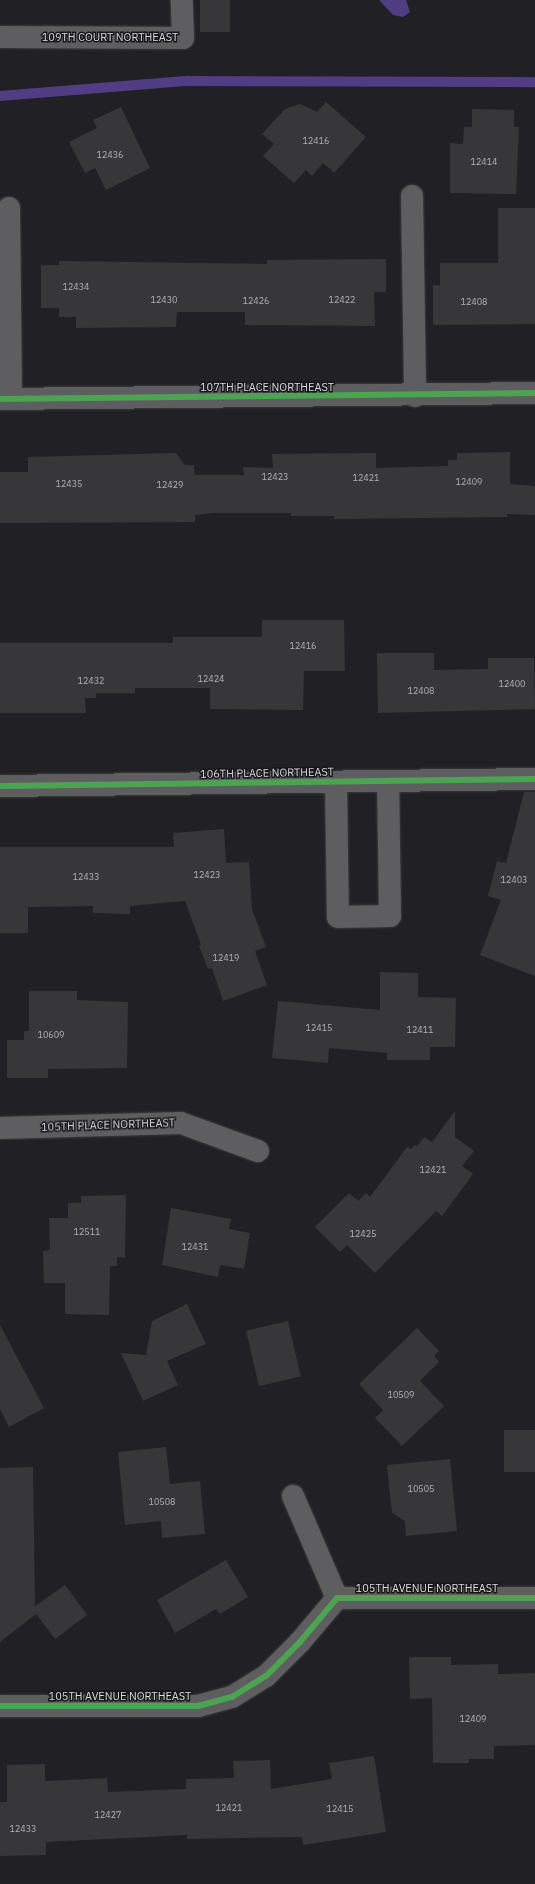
<!DOCTYPE html>
<html>
<head>
<meta charset="utf-8">
<style>
	body { margin:0 }
	#map { position:relative; width:535px; height:1884px; overflow:hidden; background:#212024; font-family:"IBM Plex Sans",sans-serif }
	div>[style] { position:absolute }
	[style*='--x'] { left:calc(var(--x)*1px); top:calc(var(--y)*1px); width:calc(var(--w)*1px); rotate:calc(var(--a)*1deg) }
	.water>* { inset:0; background:#503d83 }
	.stream>* { height:10px; margin:-5px; padding:0 5px; transform-origin:5px; border-radius:5px; background:#503d83 }
	.building>* { inset:0; background:#37373a; transform-origin:0 0 }
	.roads { filter:drop-shadow(0 0 1px #3d3c3f) drop-shadow(0 0 1px #3d3c3f) }
	.minor>* { height:22px; margin:-11px; padding:0 11px; transform-origin:11px; border-radius:11px; background:#5e5e60 }
	.cycleway>* { height:6px; margin:-3px; padding:0 3px; transform-origin:3px; border-radius:3px; background:#4ca352 }
	span { translate:-50% -50%; white-space:nowrap; text-align:center; line-height:1.15; -webkit-text-stroke:3px #17161b; paint-order:stroke }
	.number-label { font-size:9px; color:#b2b2b6 }
	.number-label span { -webkit-text-stroke-width:0 }
	.street-label { font-size:11px; color:#dbdbdf }
</style>
</head>
<body>
<div id="map">
	<div class="water">
		<i style="clip-path:polygon(379px 0,406px 0,410px 12px,403px 17px,393px 15px)"></i>
	</div>
	<div class="stream">
		<i style="--x:0;--y:96;--w:189;--a:-4.6"></i>
		<i style="--x:188;--y:81;--w:347;--a:0.2"></i>
	</div>
	<div class="building">
		<i style="left:200px;top:0;width:30px;height:32px"></i>
		<i style="clip-path:polygon(326px 102px,366px 137px,334px 173px,323px 163px,312px 176px,306px 170px,294px 183px,263px 156px,274px 144px,262px 134px,285px 109px,300px 104px,317px 112px)"></i>
		<i style="clip-path:polygon(121px 107px,150px 168px,106px 190px,95px 168px,85px 173px,69px 142px,97px 128px,93px 120px)"></i>
		<i style="clip-path:polygon(472px 109px,514px 110px,514px 127px,519px 127px,516px 194px,450px 193px,450px 143px,463px 144px,464px 127px,472px 127px)"></i>
		<i style="clip-path:polygon(498px 208px,535px 208px,535px 324px,433px 325px,433px 285px,440px 285px,440px 263px,498px 263px)"></i>
		<i style="clip-path:polygon(386px 259px,386px 292px,374px 292px,375px 326px,245px 325px,245px 312px,177px 312px,176px 327px,76px 328px,76px 317px,59px 317px,59px 308px,41px 308px,41px 265px,59px 265px,59px 261px,267px 264px,267px 260px)"></i>
		<i style="clip-path:polygon(510px 452px,510px 484px,535px 486px,535px 515px,507px 514px,507px 517px,334px 519px,334px 516px,291px 516px,291px 513px,213px 513px,195px 515px,195px 522px,0 523px,0 472px,28px 472px,28px 457px,176px 453px,185px 465px,194px 465px,194px 475px,244px 475px,243px 467px,273px 468px,272px 454px,376px 453px,376px 468px,448px 466px,448px 460px,457px 460px,457px 453px)"></i>
		<i style="clip-path:polygon(262px 620px,344px 620px,345px 671px,304px 671px,303px 710px,210px 709px,210px 688px,135px 688px,135px 693px,96px 693px,96px 698px,85px 698px,86px 713px,0 713px,0 643px,173px 643px,173px 637px,262px 637px)"></i>
		<i style="clip-path:polygon(377px 653px,434px 653px,434px 670px,488px 669px,488px 658px,534px 658px,535px 709px,378px 713px)"></i>
		<i style="clip-path:polygon(524px 792px,535px 792px,535px 976px,480px 955px,501px 900px,488px 896px,497px 861px,506px 863px)"></i>
		<i style="clip-path:polygon(224px 829px,226px 863px,249px 862px,252px 909px,266px 947px,255px 951px,267px 985px,223px 1001px,212px 968px,208px 969px,199px 946px,201px 945px,185px 901px,130px 906px,130px 914px,93px 913px,93px 906px,28px 907px,28px 933px,0 933px,0 847px,174px 847px,173px 833px)"></i>
		<i style="clip-path:polygon(380px 972px,418px 973px,418px 997px,456px 998px,455px 1047px,430px 1047px,430px 1060px,387px 1060px,387px 1053px,329px 1048px,328px 1063px,272px 1058px,278px 1001px,380px 1010px)"></i>
		<i style="clip-path:polygon(29px 991px,77px 991px,77px 1000px,128px 1002px,127px 1068px,48px 1069px,48px 1078px,7px 1078px,7px 1040px,24px 1040px,24px 1031px,29px 1031px)"></i>
		<i style="clip-path:polygon(455px 1111px,455px 1137px,474px 1151px,462px 1166px,473px 1174px,442px 1216px,436px 1211px,375px 1273px,347px 1245px,340px 1252px,315px 1227px,349px 1193px,358px 1201px,366px 1193px,370px 1197px,407px 1147px,411px 1149px,415px 1145px,417px 1146px,424px 1137px,432px 1142px)"></i>
		<i style="clip-path:polygon(126px 1195px,125px 1258px,117px 1257px,117px 1266px,110px 1266px,109px 1315px,65px 1314px,65px 1283px,44px 1283px,43px 1251px,50px 1250px,49px 1218px,68px 1218px,68px 1203px,81px 1203px,81px 1196px)"></i>
		<i style="clip-path:polygon(171px 1208px,231px 1219px,229px 1229px,250px 1233px,244px 1269px,220px 1265px,218px 1277px,162px 1265px)"></i>
		<i style="clip-path:polygon(187px 1304px,206px 1344px,167px 1361px,178px 1385px,143px 1401px,121px 1353px,146px 1355px,152px 1321px)"></i>
		<i style="left:288px;top:1321px;width:57px;height:43px;rotate:77deg"></i>
		<i style="clip-path:polygon(0 1325px,44px 1408px,9px 1427px,0 1409px)"></i>
		<i style="clip-path:polygon(417px 1328px,439px 1351px,434px 1356px,439px 1362px,420px 1381px,444px 1406px,402px 1446px,375px 1418px,383px 1410px,359px 1384px)"></i>
		<i style="left:504px;top:1430px;width:31px;height:42px"></i>
		<i style="clip-path:polygon(166px 1447px,170px 1484px,200px 1481px,205px 1534px,162px 1538px,161px 1521px,125px 1525px,118px 1452px)"></i>
		<i style="clip-path:polygon(450px 1459px,457px 1531px,406px 1536px,405px 1521px,392px 1513px,387px 1465px)"></i>
		<i style="clip-path:polygon(33px 1467px,35px 1606px,65px 1585px,87px 1615px,55px 1639px,36px 1614px,0 1642px,0 1468px)"></i>
		<i style="clip-path:polygon(226px 1560px,248px 1597px,220px 1614px,216px 1609px,175px 1633px,157px 1600px)"></i>
		<i style="clip-path:polygon(409px 1657px,451px 1657px,451px 1665px,498px 1664px,498px 1674px,535px 1673px,535px 1745px,494px 1746px,494px 1759px,469px 1759px,469px 1763px,433px 1763px,432px 1698px,410px 1699px)"></i>
		<i style="clip-path:polygon(374px 1756px,386px 1832px,303px 1845px,302px 1837px,187px 1839px,187px 1835px,46px 1842px,46px 1855px,0 1856px,0 1802px,7px 1802px,7px 1765px,45px 1764px,45px 1781px,107px 1778px,108px 1792px,186px 1789px,186px 1779px,234px 1778px,233px 1761px,270px 1760px,271px 1789px,332px 1779px,329px 1763px)"></i>
	</div>
	<div class="roads">
		<div class="minor">
			<i style="--x:0;--y:37;--w:183;--a:0.3"></i>
			<i style="--x:183;--y:38;--w:38;--a:-92"></i>
			<i style="--x:412;--y:196;--w:200;--a:89.1"></i>
			<i style="--x:9;--y:208;--w:190;--a:89.4"></i>
			<i style="--x:0;--y:399;--w:535;--a:-0.64"></i>
			<i style="--x:336;--y:782;--w:135;--a:89.2"></i>
			<i style="--x:338;--y:917;--w:52;--a:-1.1"></i>
			<i style="--x:390;--y:916;--w:135;--a:-90.8"></i>
			<i style="--x:0;--y:786;--w:535;--a:-0.75"></i>
			<i style="--x:0;--y:1128;--w:181;--a:-1.6"></i>
			<i style="--x:181;--y:1123;--w:82;--a:20"></i>
			<i style="--x:293;--y:1496;--w:111;--a:66.7"></i>
			<i style="--x:0;--y:1706;--w:198;--a:0"></i>
			<i style="--x:198;--y:1706;--w:35;--a:-15"></i>
			<i style="--x:232;--y:1697;--w:40;--a:-32"></i>
			<i style="--x:266;--y:1676;--w:48;--a:-45"></i>
			<i style="--x:300;--y:1642;--w:57;--a:-49.9"></i>
			<i style="--x:337;--y:1598;--w:198;--a:0"></i>
		</div>
	</div>
	<div class="cycleway">
		<i style="--x:0;--y:399;--w:535;--a:-0.64"></i>
		<i style="--x:0;--y:786;--w:535;--a:-0.75"></i>
		<i style="--x:0;--y:1706;--w:198;--a:0"></i>
		<i style="--x:198;--y:1706;--w:35;--a:-15"></i>
		<i style="--x:232;--y:1697;--w:40;--a:-32"></i>
		<i style="--x:266;--y:1676;--w:48;--a:-45"></i>
		<i style="--x:300;--y:1642;--w:57;--a:-49.9"></i>
		<i style="--x:337;--y:1598;--w:198;--a:0"></i>
	</div>
	<div class="number-label">
		<span style="left:316px;top:141px">12416</span>
		<span style="left:110px;top:155px">12436</span>
		<span style="left:484px;top:162px">12414</span>
		<span style="left:76px;top:287px">12434</span>
		<span style="left:164px;top:300px">12430</span>
		<span style="left:342px;top:300px">12422</span>
		<span style="left:256px;top:301px">12426</span>
		<span style="left:474px;top:302px">12408</span>
		<span style="left:275px;top:477px">12423</span>
		<span style="left:366px;top:478px">12421</span>
		<span style="left:469px;top:482px">12409</span>
		<span style="left:69px;top:484px">12435</span>
		<span style="left:170px;top:485px">12429</span>
		<span style="left:303px;top:646px">12416</span>
		<span style="left:211px;top:679px">12424</span>
		<span style="left:91px;top:681px">12432</span>
		<span style="left:512px;top:684px">12400</span>
		<span style="left:421px;top:691px">12408</span>
		<span style="left:207px;top:875px">12423</span>
		<span style="left:86px;top:877px">12433</span>
		<span style="left:514px;top:880px">12403</span>
		<span style="left:226px;top:958px">12419</span>
		<span style="left:319px;top:1028px">12415</span>
		<span style="left:420px;top:1030px">12411</span>
		<span style="left:51px;top:1035px">10609</span>
		<span style="left:433px;top:1170px">12421</span>
		<span style="left:87px;top:1232px">12511</span>
		<span style="left:363px;top:1234px">12425</span>
		<span style="left:195px;top:1247px">12431</span>
		<span style="left:401px;top:1395px">10509</span>
		<span style="left:421px;top:1489px">10505</span>
		<span style="left:162px;top:1502px">10508</span>
		<span style="left:473px;top:1719px">12409</span>
		<span style="left:229px;top:1808px">12421</span>
		<span style="left:340px;top:1809px">12415</span>
		<span style="left:108px;top:1815px">12427</span>
		<span style="left:23px;top:1829px">12433</span>
	</div>
	<div class="street-label">
		<span style="left:110px;top:37px">109TH COURT NORTHEAST</span>
		<span style="left:267px;top:387px">107TH PLACE NORTHEAST</span>
		<span style="left:267px;top:773px;rotate:-1deg">106TH PLACE NORTHEAST</span>
		<span style="left:108px;top:1125px;rotate:-2deg">105TH PLACE NORTHEAST</span>
		<span style="left:427px;top:1588px">105TH AVENUE NORTHEAST</span>
		<span style="left:120px;top:1696px">105TH AVENUE NORTHEAST</span>
	</div>
</div>
</body>
</html>
